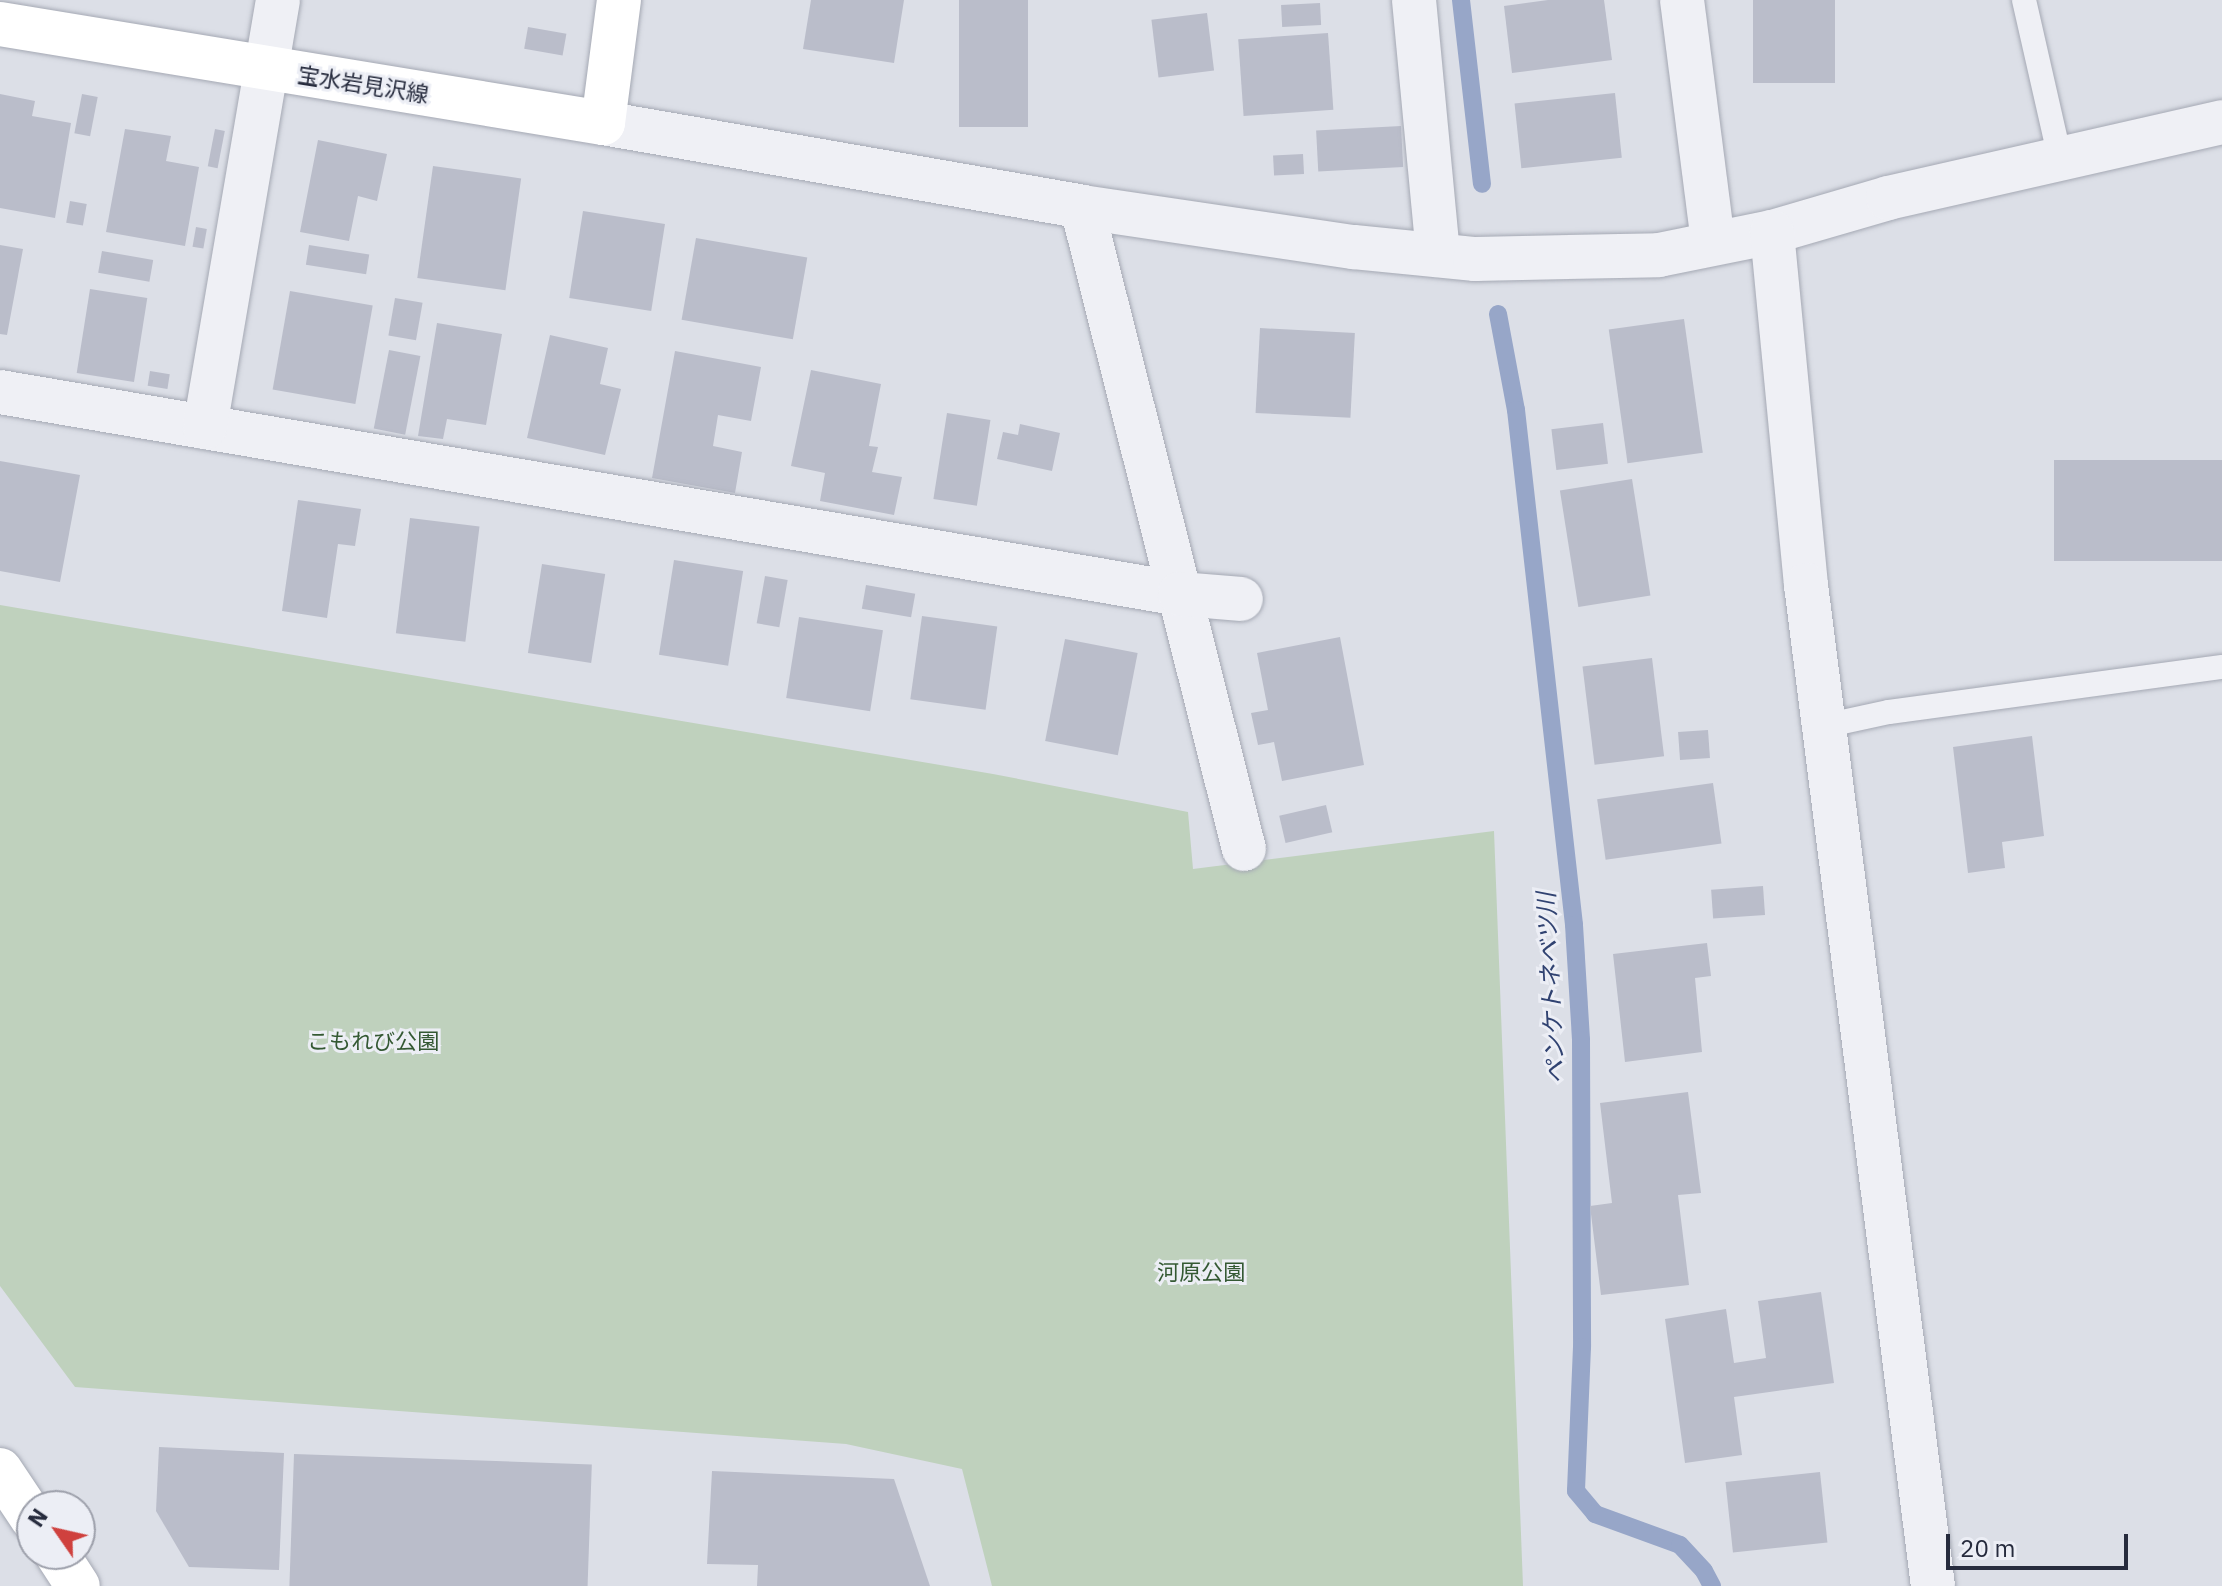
<!DOCTYPE html>
<html>
<head>
<meta charset="utf-8">
<style>
	body { margin:0 }
	#map { position:relative; width:2222px; height:1586px; overflow:hidden; background:#dcdfe7; font-family:"IBM Plex Sans","Noto Sans JP",sans-serif }
	div>[style] { position:absolute }
	[style*='--x'] { left:calc(var(--x)*1px); top:calc(var(--y)*1px); width:calc(var(--w)*1px); rotate:calc(var(--a)*1deg) }
	.green>* { inset:0; background:#bfd1bd }
	.stream>* { height:18px; margin:-9px; padding:0 9px; transform-origin:9px; border-radius:9px; background:#97a6c8 }
	.building>* { inset:0; background:#babdca; transform-origin:0 0 }
	.roads { filter:drop-shadow(0 0 2px #a5a9b4) drop-shadow(0 0 2px #a5a9b4) }
	.service>* { height:24px; margin:-12px; padding:0 12px; transform-origin:12px; border-radius:12px; background:#eff0f5 }
	.minor>* { height:44px; margin:-22px; padding:0 22px; transform-origin:22px; border-radius:22px; background:#eff0f5 }
	.tertiary>* { height:44px; margin:-22px; padding:0 22px; transform-origin:22px; border-radius:22px; background:#eff0f5 }
	.secondary>* { height:44px; margin:-22px; padding:0 22px; transform-origin:22px; border-radius:22px; background:#fff }
	.trunk>* { height:44px; margin:-22px; padding:0 22px; transform-origin:22px; border-radius:22px; background:#fff }
	span { translate:-50% -50%; white-space:nowrap; text-align:center; line-height:1.15; -webkit-text-stroke:6px #eceef5; paint-order:stroke }
	.street-label { font-size:22px; color:#262b3d }
	.park-label { font-size:22px; color:#345933 }
	.water-label { font-size:24px; color:#304271; font-style:italic }
	.north { position:absolute; left:16px; top:1490px; width:80px; height:80px; box-sizing:border-box; background:#eceef5; border:2px solid #9da0ab; border-radius:50%; rotate:304deg; font-size:22px; font-weight:700; line-height:32px; text-align:center; color:#262b3d }
	.north::after { content:''; display:block; margin:auto; width:28px; height:36px; background:#cf413e; clip-path:polygon(50% 0,100% 100%,50% 72%,0 100%) }
	.scale { position:absolute; left:1946px; top:1534px; width:182px; height:36px; box-sizing:border-box; border:4px solid #262b3d; border-top:0; padding-left:10px; font-size:24px; line-height:28px; white-space:nowrap; color:#262b3d; -webkit-text-stroke:6px #eceef5; paint-order:stroke }
</style>
</head>
<body>
<div id="map">
	<div class="green">
		<i style="clip-path:polygon(0 605px,993px 774px,1188px 812px,1193px 869px,1494px 831px,1523px 1586px,992px 1586px,962px 1469px,846px 1444px,75px 1387px,0 1286px)"></i>
	</div>
	<div class="stream">
		<i style="--x:1461;--y:0;--w:185;--a:83.5"></i>
		<i style="--x:1498;--y:314;--w:98;--a:79.4"></i>
		<i style="--x:1516;--y:410;--w:518;--a:83.57"></i>
		<i style="--x:1574;--y:925;--w:115;--a:86.5"></i>
		<i style="--x:1581;--y:1040;--w:307;--a:89.8"></i>
		<i style="--x:1582;--y:1347;--w:144;--a:92.4"></i>
		<i style="--x:1576;--y:1491;--w:30;--a:50"></i>
		<i style="--x:1595;--y:1514;--w:90;--a:20"></i>
		<i style="--x:1680;--y:1545;--w:35;--a:47"></i>
		<i style="--x:1704;--y:1571;--w:17;--a:62"></i>
	</div>
	<div class="building">
		<i style="clip-path:polygon(811px 0,904px 0,894px 63px,803px 49px)"></i>
		<i style="left:959px;top:0;width:69px;height:127px"></i>
		<i style="clip-path:polygon(1548px 0,1604px 0,1612px 60px,1512px 73px,1504px 6px)"></i>
		<i style="left:1753px;top:0;width:82px;height:83px"></i>
		<i style="left:1320px;top:3px;width:22px;height:39px;rotate:87deg"></i>
		<i style="left:1207px;top:13px;width:58px;height:56px;rotate:83deg"></i>
		<i style="left:528px;top:27px;width:39px;height:22px;rotate:10deg"></i>
		<i style="left:1328px;top:33px;width:77px;height:90px;rotate:86deg"></i>
		<i style="left:1615px;top:93px;width:65px;height:101px;rotate:84deg"></i>
		<i style="clip-path:polygon(0 94px,35px 101px,32px 116px,71px 123px,55px 218px,0 208px)"></i>
		<i style="left:82px;top:94px;width:16px;height:40px;rotate:11deg"></i>
		<i style="left:1401px;top:126px;width:41px;height:85px;rotate:87deg"></i>
		<i style="clip-path:polygon(125px 129px,171px 136px,166px 161px,199px 167px,185px 246px,106px 232px)"></i>
		<i style="left:215px;top:129px;width:10px;height:38px;rotate:11deg"></i>
		<i style="clip-path:polygon(318px 140px,387px 154px,377px 201px,358px 196px,349px 241px,300px 232px)"></i>
		<i style="left:1303px;top:154px;width:20px;height:30px;rotate:87deg"></i>
		<i style="left:433px;top:166px;width:89px;height:113px;rotate:8deg"></i>
		<i style="left:70px;top:201px;width:17px;height:22px;rotate:10deg"></i>
		<i style="left:583px;top:211px;width:83px;height:88px;rotate:9deg"></i>
		<i style="left:196px;top:227px;width:11px;height:20px;rotate:10deg"></i>
		<i style="left:696px;top:238px;width:113px;height:83px;rotate:10deg"></i>
		<i style="clip-path:polygon(0 245px,23px 249px,7px 335px,0 334px)"></i>
		<i style="left:309px;top:245px;width:61px;height:20px;rotate:9deg"></i>
		<i style="left:102px;top:251px;width:52px;height:22px;rotate:10deg"></i>
		<i style="left:90px;top:289px;width:58px;height:85px;rotate:9deg"></i>
		<i style="left:290px;top:291px;width:84px;height:100px;rotate:10deg"></i>
		<i style="left:395px;top:298px;width:28px;height:38px;rotate:10deg"></i>
		<i style="left:1684px;top:319px;width:135px;height:76px;rotate:82deg"></i>
		<i style="clip-path:polygon(437px 323px,502px 334px,486px 425px,447px 419px,443px 439px,418px 436px)"></i>
		<i style="left:1260px;top:328px;width:95px;height:85px;rotate:3deg"></i>
		<i style="clip-path:polygon(550px 335px,608px 348px,600px 384px,621px 389px,605px 455px,527px 438px)"></i>
		<i style="left:389px;top:350px;width:32px;height:80px;rotate:11deg"></i>
		<i style="clip-path:polygon(675px 351px,761px 367px,751px 421px,718px 415px,713px 446px,742px 452px,735px 493px,652px 478px)"></i>
		<i style="clip-path:polygon(811px 370px,881px 384px,869px 446px,878px 447px,872px 472px,902px 477px,894px 515px,820px 501px,825px 473px,791px 466px)"></i>
		<i style="left:150px;top:371px;width:20px;height:15px;rotate:9deg"></i>
		<i style="left:947px;top:413px;width:44px;height:87px;rotate:9deg"></i>
		<i style="left:1603px;top:423px;width:41px;height:52px;rotate:83deg"></i>
		<i style="clip-path:polygon(1020px 424px,1060px 433px,1052px 471px,997px 459px,1003px 432px,1018px 435px)"></i>
		<i style="left:2222px;top:460px;width:101px;height:168px;rotate:90deg"></i>
		<i style="clip-path:polygon(0 461px,80px 475px,60px 582px,0 571px)"></i>
		<i style="left:1632px;top:479px;width:118px;height:73px;rotate:81deg"></i>
		<i style="clip-path:polygon(298px 500px,361px 509px,355px 546px,338px 544px,327px 618px,282px 611px)"></i>
		<i style="left:410px;top:518px;width:70px;height:116px;rotate:7deg"></i>
		<i style="left:674px;top:560px;width:70px;height:96px;rotate:9deg"></i>
		<i style="left:542px;top:564px;width:64px;height:90px;rotate:9deg"></i>
		<i style="left:765px;top:576px;width:23px;height:48px;rotate:10deg"></i>
		<i style="left:866px;top:585px;width:50px;height:24px;rotate:10deg"></i>
		<i style="left:922px;top:616px;width:76px;height:84px;rotate:8deg"></i>
		<i style="left:799px;top:617px;width:85px;height:82px;rotate:9deg"></i>
		<i style="clip-path:polygon(1340px 637px,1364px 765px,1282px 781px,1274px 742px,1258px 745px,1251px 713px,1268px 710px,1257px 653px)"></i>
		<i style="left:1065px;top:639px;width:74px;height:104px;rotate:11deg"></i>
		<i style="left:1652px;top:658px;width:99px;height:70px;rotate:83deg"></i>
		<i style="left:1708px;top:730px;width:28px;height:30px;rotate:86deg"></i>
		<i style="clip-path:polygon(2032px 736px,2044px 836px,2002px 842px,2005px 868px,1968px 873px,1953px 747px)"></i>
		<i style="left:1713px;top:783px;width:61px;height:117px;rotate:82deg"></i>
		<i style="left:1326px;top:805px;width:28px;height:48px;rotate:77deg"></i>
		<i style="left:1763px;top:886px;width:29px;height:52px;rotate:86deg"></i>
		<i style="clip-path:polygon(1707px 943px,1711px 976px,1695px 978px,1702px 1052px,1625px 1062px,1613px 954px)"></i>
		<i style="clip-path:polygon(1688px 1092px,1701px 1193px,1678px 1195px,1689px 1285px,1601px 1295px,1590px 1206px,1612px 1203px,1600px 1103px)"></i>
		<i style="clip-path:polygon(1821px 1292px,1834px 1383px,1734px 1397px,1742px 1455px,1685px 1463px,1665px 1319px,1726px 1309px,1734px 1363px,1766px 1358px,1758px 1301px)"></i>
		<i style="clip-path:polygon(159px 1447px,284px 1453px,279px 1570px,189px 1567px,156px 1511px)"></i>
		<i style="left:294px;top:1454px;width:298px;height:132px;rotate:2deg"></i>
		<i style="clip-path:polygon(712px 1471px,894px 1479px,930px 1586px,757px 1586px,758px 1565px,707px 1564px)"></i>
		<i style="left:1820px;top:1472px;width:71px;height:95px;rotate:84deg"></i>
	</div>
	<div class="roads">
		<div class="service">
			<i style="--x:2024;--y:0;--w:163;--a:77.2"></i>
			<i style="--x:1824;--y:726;--w:66;--a:-12.2"></i>
			<i style="--x:1889;--y:712;--w:336;--a:-7.7"></i>
		</div>
		<div class="minor">
			<i style="--x:1414;--y:0;--w:256;--a:84.6"></i>
			<i style="--x:1682;--y:0;--w:245;--a:82.7"></i>
			<i style="--x:1082;--y:207;--w:662;--a:75.84"></i>
			<i style="--x:0;--y:392;--w:1197;--a:9.71"></i>
			<i style="--x:1180;--y:594;--w:61;--a:4.7"></i>
			<i style="--x:205;--y:427;--w:433;--a:-80.3"></i>
		</div>
		<div class="tertiary">
			<i style="--x:603;--y:123;--w:486;--a:9.9"></i>
			<i style="--x:1082;--y:207;--w:275;--a:8.4"></i>
			<i style="--x:1354;--y:247;--w:122;--a:5.7"></i>
			<i style="--x:1475;--y:259;--w:184;--a:-1.2"></i>
			<i style="--x:1659;--y:255;--w:115;--a:-11.5"></i>
			<i style="--x:1772;--y:232;--w:121;--a:-16.3"></i>
			<i style="--x:1888;--y:198;--w:343;--a:-12.8"></i>
			<i style="--x:1772;--y:232;--w:355;--a:84.5"></i>
			<i style="--x:1806;--y:585;--w:1009;--a:82.77"></i>
		</div>
		<div class="secondary">
			<i style="--x:0;--y:24;--w:611;--a:9.32"></i>
			<i style="--x:603;--y:123;--w:124;--a:-82.6"></i>
		</div>
		<div class="trunk">
			<i style="--x:0;--y:1470;--w:58;--a:56.3"></i>
			<i style="--x:57;--y:1554;--w:38;--a:57"></i>
		</div>
	</div>
	<div class="street-label">
		<span style="left:363px;top:84px;rotate:9deg">宝水岩見沢線</span>
	</div>
	<div class="park-label">
		<span style="left:373px;top:1041px">こもれび公園</span>
		<span style="left:1201px;top:1272px">河原公園</span>
	</div>
	<div class="water-label">
		<span style="left:1551px;top:988px;rotate:-93deg">ペンケトネベツ川</span>
	</div>
	<div class="north">N</div>
	<div class="scale">20 m</div>
</div>
</body>
</html>
